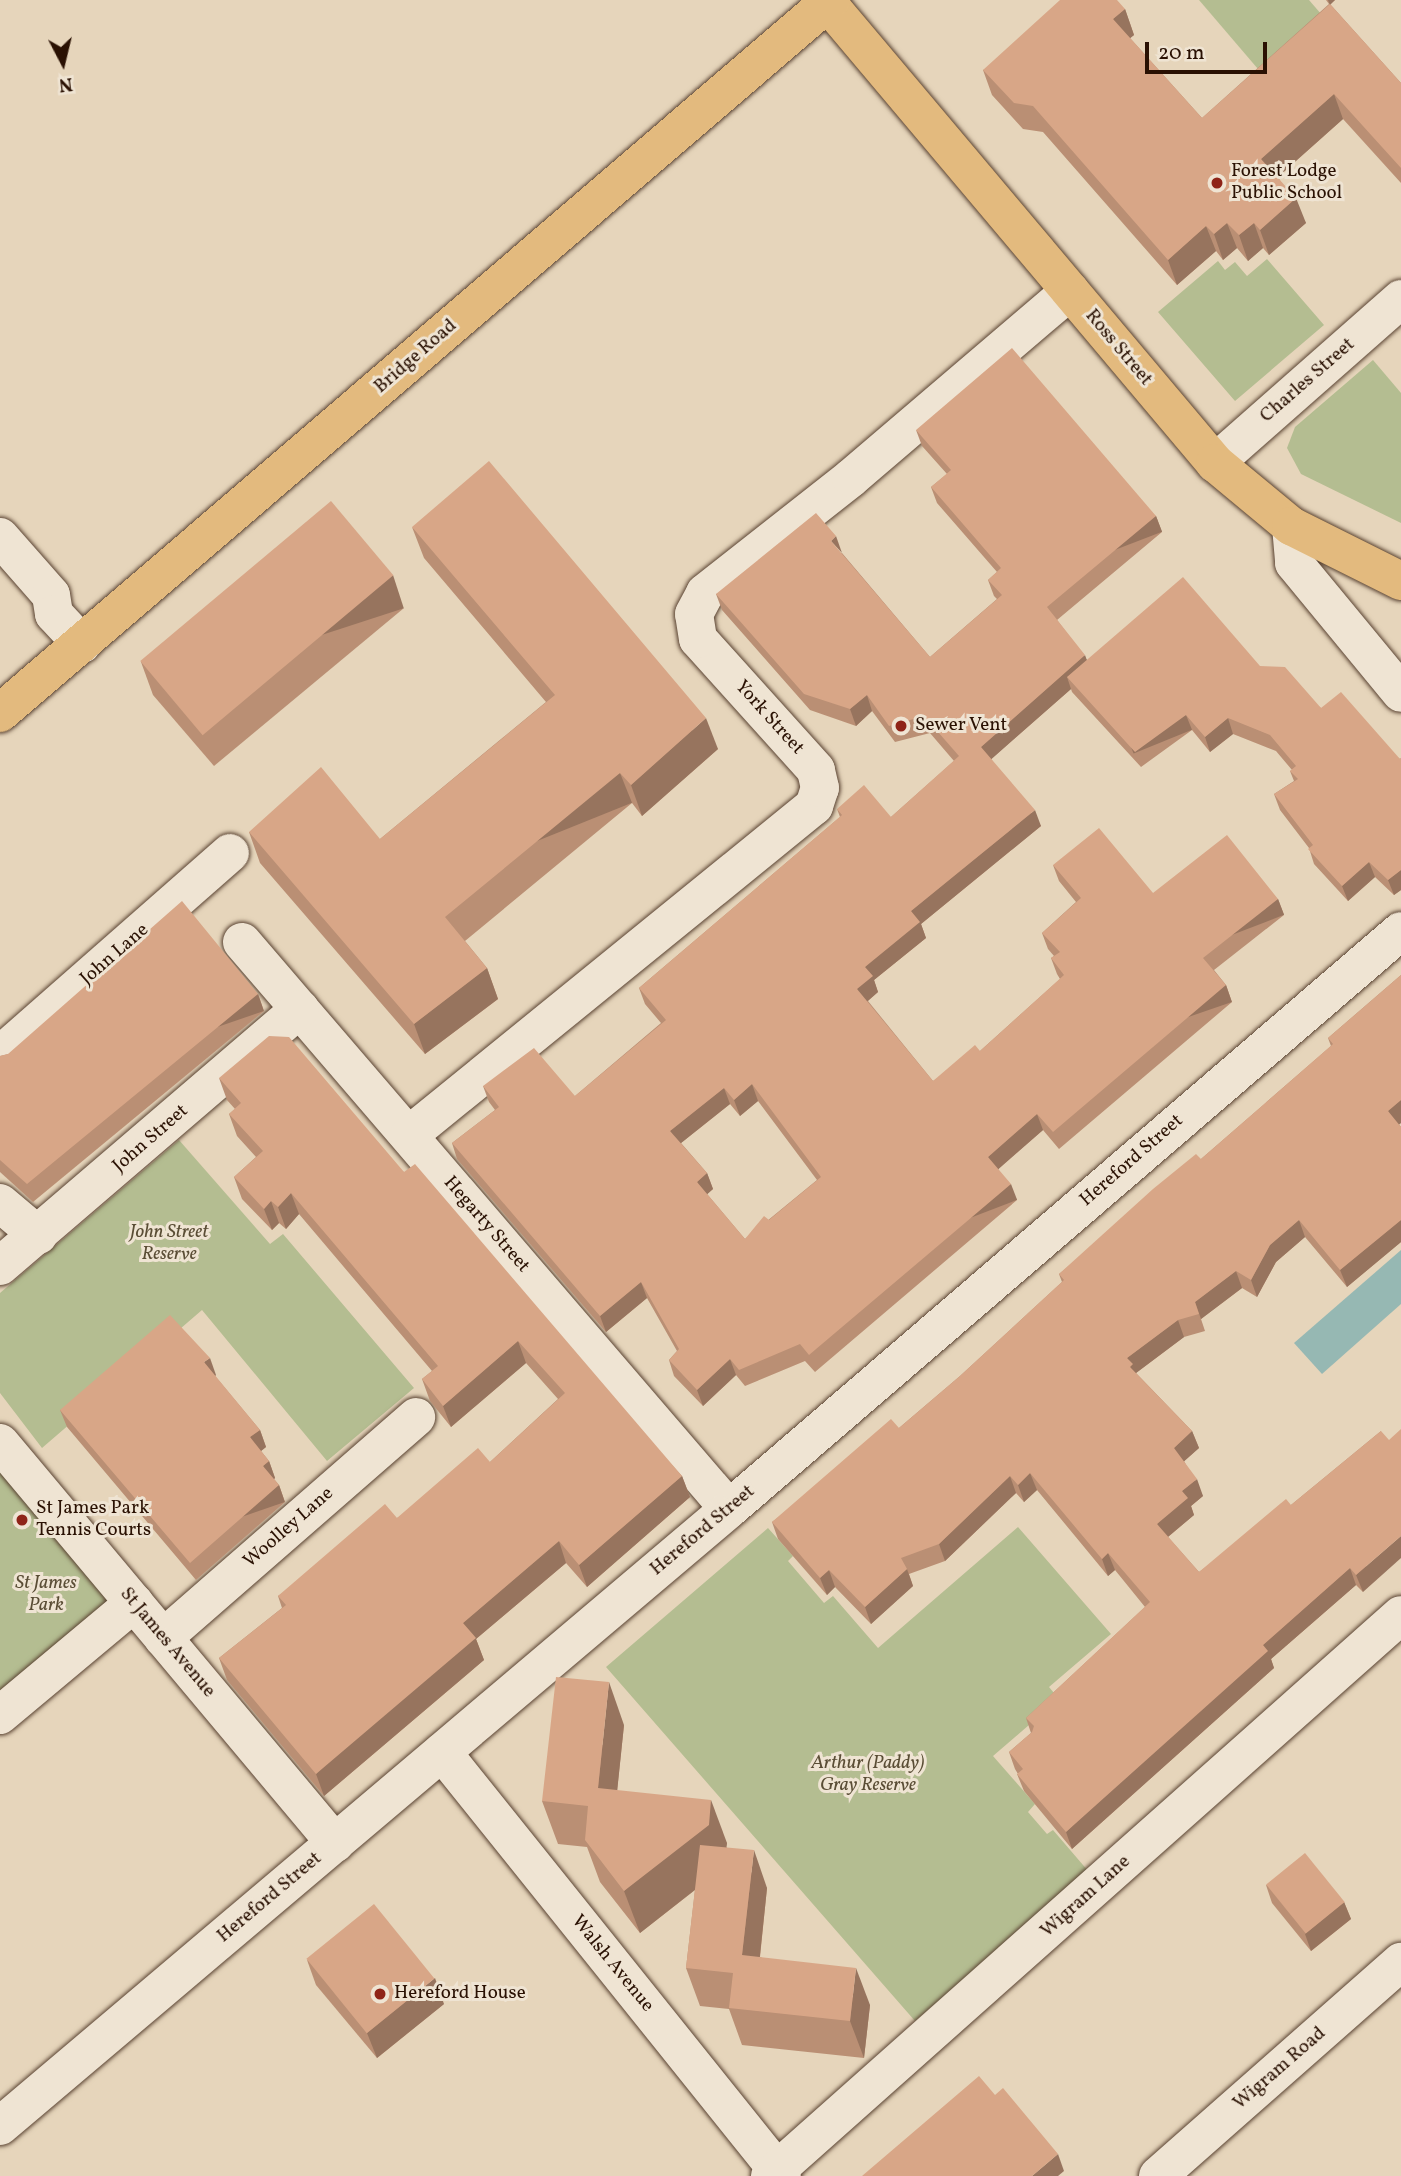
<!DOCTYPE html>
<html>
<head>
<meta charset="utf-8">
<style>
	body { margin:0 }
	#map { position:relative; width:1401px; height:2176px; overflow:hidden; background:#e6d5bb; font-family:Vollkorn,serif }
	div>[style] { position:absolute }
	[style*='--x'] { left:calc(var(--x)*1px); top:calc(var(--y)*1px); width:calc(var(--w)*1px); rotate:calc(var(--a)*1deg) }
	.green>* { inset:0; background:#b4bd91 }
	.water>* { inset:0; background:#96b8b3 }
	.roads { filter:drop-shadow(0 0 2px #594231) drop-shadow(0 0 2px #594231) }
	.minor>* { height:38px; margin:-19px; padding:0 19px; transform-origin:19px; border-radius:19px; background:#efe4d3 }
	.major>* { height:38px; margin:-19px; padding:0 19px; transform-origin:19px; border-radius:19px; background:#e3ba7e }
	.wall>* { inset:0; background:#ba8f74 }
	.shaded-wall>* { inset:0; background:#97745e; transform-origin:0 0 }
	.building>* { inset:0; background:#d8a687; transform-origin:0 0 }
	.dots>* { width:19px; height:19px; translate:-50% -50%; box-sizing:border-box; border:4px solid #efe4d3; border-radius:50% }
	span { translate:-50% -50%; white-space:nowrap; text-align:center; line-height:1.15; -webkit-text-stroke:6px #efe4d3; paint-order:stroke }
	.poi-label { font-size:19px; color:#2a1103 }
	.left { translate:0 -50%; text-align:left }
	.street-label { font-size:19px; color:#2a1103 }
	.park-label { font-size:19px; color:#5a4d35; font-style:italic }
	.north { position:absolute; left:28px; top:28px; width:70px; height:70px; -webkit-text-stroke:5px #efe4d3; paint-order:stroke; rotate:173deg; font-size:19px; font-weight:700; line-height:28px; text-align:center; color:#2a1103 }
	.north::after { content:''; display:block; margin:auto; width:24px; height:32px; background:#2a1103; clip-path:polygon(50% 0,100% 100%,50% 72%,0 100%) }
	.scale { position:absolute; left:1145px; top:42px; width:122px; height:32px; box-sizing:border-box; border:4px solid #2a1103; border-top:0; padding-left:9px; font-size:21px; line-height:24px; white-space:nowrap; color:#2a1103; -webkit-text-stroke:5px #efe4d3; paint-order:stroke }
</style>
</head>
<body>
<div id="map">
	<div class="green">
		<i style="clip-path:polygon(1199px 0,1309px 0,1328px 22px,1264px 76px)"></i>
		<i style="clip-path:polygon(1267px 259px,1324px 325px,1235px 401px,1158px 312px,1218px 261px,1225px 270px,1235px 262px,1247px 276px)"></i>
		<i style="clip-path:polygon(1373px 360px,1401px 393px,1401px 523px,1301px 474px,1287px 448px,1295px 427px)"></i>
		<i style="clip-path:polygon(179px 1140px,270px 1244px,283px 1234px,414px 1388px,327px 1461px,202px 1310px,42px 1448px,0 1393px,0 1293px)"></i>
		<i style="clip-path:polygon(0 1465px,110px 1602px,0 1693px)"></i>
		<i style="clip-path:polygon(1018px 1527px,1111px 1634px,1049px 1687px,1059px 1699px,993px 1756px,1035px 1804px,1028px 1812px,1047px 1834px,1053px 1830px,1089px 1872px,915px 2021px,606px 1667px,768px 1528px,793px 1556px,788px 1561px,824px 1603px,833px 1596px,878px 1648px)"></i>
	</div>
	<div class="water">
		<i style="clip-path:polygon(1401px 1250px,1401px 1304px,1322px 1374px,1294px 1343px)"></i>
	</div>
	<div class="roads">
		<div class="minor">
			<i style="--x:1215;--y:463;--w:248;--a:-41.4"></i>
			<i style="--x:1291;--y:526;--w:37;--a:85"></i>
			<i style="--x:1294;--y:563;--w:168;--a:50.5"></i>
			<i style="--x:0;--y:537;--w:77;--a:48.7"></i>
			<i style="--x:51;--y:595;--w:19;--a:81"></i>
			<i style="--x:54;--y:614;--w:41;--a:47"></i>
			<i style="--x:242;--y:942;--w:747;--a:49.34"></i>
			<i style="--x:0;--y:1055;--w:306;--a:-41.3"></i>
			<i style="--x:409;--y:1135;--w:522;--a:-39.09"></i>
			<i style="--x:814;--y:806;--w:19;--a:-72"></i>
			<i style="--x:820;--y:788;--w:18;--a:-103"></i>
			<i style="--x:816;--y:770;--w:176;--a:-132"></i>
			<i style="--x:698;--y:639;--w:25;--a:-99"></i>
			<i style="--x:694;--y:614;--w:24;--a:-62"></i>
			<i style="--x:705;--y:593;--w:186;--a:-38.2"></i>
			<i style="--x:851;--y:478;--w:288;--a:-40.5"></i>
			<i style="--x:0;--y:1203;--w:50;--a:40.1"></i>
			<i style="--x:0;--y:1266;--w:395;--a:-40.6"></i>
			<i style="--x:0;--y:1443;--w:522;--a:50.05"></i>
			<i style="--x:163;--y:1638;--w:336;--a:-41.1"></i>
			<i style="--x:0;--y:1715;--w:175;--a:-39.9"></i>
			<i style="--x:442;--y:1752;--w:543;--a:51.27"></i>
			<i style="--x:0;--y:2126;--w:955;--a:-40.24"></i>
			<i style="--x:729;--y:1509;--w:886;--a:-40.7"></i>
			<i style="--x:770;--y:2176;--w:844;--a:-41.64"></i>
			<i style="--x:1158;--y:2176;--w:324;--a:-41.4"></i>
		</div>
		<div class="major">
			<i style="--x:825;--y:0;--w:605;--a:49.89"></i>
			<i style="--x:1215;--y:463;--w:99;--a:39.7"></i>
			<i style="--x:1291;--y:526;--w:123;--a:26.6"></i>
			<i style="--x:0;--y:713;--w:1095;--a:-40.63"></i>
		</div>
	</div>
	<div class="wall">
		<i style="clip-path:polygon(1326px 0,1335px 0,1330px 4px,1401px 83px,1401px 183px,1343px 119px,1278px 177px,1306px 223px,1269px 255px,1263px 248px,1248px 261px,1237px 248px,1223px 260px,1216px 251px,1177px 285px,1043px 132px,1023px 129px,992px 95px,983px 70px,1125px 9px,1134px 35px,1130px 38px,1202px 118px,1329px 4px)"></i>
		<i style="clip-path:polygon(evenodd,916px 430px,1156px 516px,1162px 532px,1057px 620px,1087px 660px,1260px 666px,1321px 708px,1400px 759px,1401px 758px,1401px 890px,1394px 895px,1375px 877px,1348px 901px,1314px 864px,1309px 848px,1280px 810px,1274px 794px,1294px 781px,1290px 771px,1292px 770px,1276px 751px,1233px 734px,1210px 752px,1192px 730px,1141px 767px,1072px 692px,1071px 689px,991px 759px,1041px 826px,921px 924px,926px 938px,874px 980px,878px 992px,868px 1001px,933px 1081px,980px 1051px,1060px 979px,1057px 974px,1051px 958px,1054px 956px,1048px 949px,1042px 933px,1076px 902px,1059px 881px,1053px 865px,1153px 893px,1278px 899px,1284px 915px,1214px 970px,1226px 985px,1232px 1002px,1059px 1149px,1043px 1130px,998px 1169px,1017px 1200px,815px 1372px,805px 1361px,745px 1386px,736px 1375px,703px 1406px,674px 1376px,669px 1360px,677px 1351px,647px 1298px,606px 1332px,457px 1159px,452px 1143px,495px 1110px,489px 1102px,483px 1086px,575px 1096px,661px 1023px,645px 1004px,639px 988px,840px 817px,837px 809px,891px 817px,954px 761px,930px 733px,895px 742px,872px 711px,856px 726px,810px 710px,722px 610px,716px 594px,842px 553px,930px 657px,997px 599px,994px 596px,988px 580px,997px 572px,937px 503px,931px 487px,947px 474px,922px 446px,916px 430px,758px 1101px,817px 1180px,745px 1239px,707px 1194px,713px 1189px,707px 1173px,681px 1143px,730px 1104px,740px 1116px,758px 1101px)"></i>
		<i style="clip-path:polygon(412px 527px,718px 749px,642px 816px,632px 803px,465px 941px,487px 968px,498px 999px,425px 1054px,260px 863px,249px 832px,380px 839px,546px 702px,424px 558px)"></i>
		<i style="clip-path:polygon(404px 608px,214px 766px,153px 695px,141px 662px)"></i>
		<i style="clip-path:polygon(1401px 975px,1401px 1123px,1399px 1124px,1401px 1127px,1401px 1242px,1347px 1287px,1305px 1237px,1276px 1262px,1257px 1297px,1242px 1288px,1201px 1319px,1205px 1331px,1184px 1337px,1136px 1373px,1192px 1431px,1199px 1448px,1184px 1461px,1203px 1496px,1191px 1506px,1194px 1515px,1168px 1537px,1199px 1572px,1291px 1505px,1381px 1431px,1363px 1592px,1356px 1585px,1271px 1659px,1274px 1668px,1072px 1849px,1024px 1791px,1017px 1774px,1018px 1774px,1015px 1769px,1009px 1752px,1031px 1733px,1026px 1718px,1145px 1607px,1115px 1570px,1108px 1576px,1037px 1490px,1024px 1502px,1016px 1493px,945px 1561px,909px 1574px,913px 1586px,871px 1624px,835px 1587px,827px 1595px,778px 1539px,772px 1522px,899px 1428px,960px 1376px,1062px 1282px,1059px 1274px,1201px 1159px,1331px 1046px,1328px 1038px)"></i>
		<i style="clip-path:polygon(258px 994px,264px 1011px,33px 1202px,0 1172px,0 1056px)"></i>
		<i style="clip-path:polygon(219px 1078px,404px 1172px,682px 1476px,690px 1497px,587px 1587px,566px 1563px,476px 1639px,484px 1660px,324px 1796px,227px 1680px,219px 1658px,282px 1608px,278px 1596px,397px 1518px,490px 1462px,558px 1399px,526px 1363px,451px 1427px,430px 1401px,422px 1379px,432px 1371px,299px 1214px,286px 1229px,279px 1223px,272px 1230px,242px 1199px,234px 1177px,256px 1157px,237px 1136px,229px 1114px,235px 1109px,227px 1100px)"></i>
		<i style="clip-path:polygon(216px 1375px,215px 1376px,260px 1430px,266px 1447px,261px 1451px,269px 1461px,275px 1478px,274px 1479px,279px 1485px,285px 1502px,196px 1580px,67px 1427px,60px 1410px)"></i>
		<i style="clip-path:polygon(624px 1725px,617px 1791px,727px 1843px,726px 1847px,767px 1888px,760px 1957px,870px 2005px,864px 2058px,742px 2045px,729px 2009px,700px 2006px,686px 1968px,695px 1890px,640px 1933px,600px 1882px,587px 1847px,558px 1844px,542px 1801px)"></i>
		<i style="clip-path:polygon(1266px 1885px,1344px 1902px,1351px 1919px,1311px 1951px,1272px 1903px)"></i>
		<i style="clip-path:polygon(307px 1960px,444px 2004px,377px 2058px,316px 1985px)"></i>
	</div>
	<div class="shaded-wall">
		<i style="clip-path:polygon(1328px 0,1335px 0,1330px 5px)"></i>
		<i style="clip-path:polygon(1125px 9px,1134px 35px,1123px 44px,1113px 19px)"></i>
		<i style="clip-path:polygon(1334px 94px,1343px 119px,1270px 184px,1261px 159px)"></i>
		<i style="clip-path:polygon(1296px 198px,1306px 223px,1269px 255px,1260px 230px)"></i>
		<i style="clip-path:polygon(1227px 223px,1237px 248px,1223px 260px,1214px 234px)"></i>
		<i style="clip-path:polygon(1254px 223px,1263px 248px,1248px 261px,1239px 235px)"></i>
		<i style="clip-path:polygon(1206px 226px,1216px 251px,1177px 285px,1168px 260px)"></i>
		<i style="left:1156px;top:516px;width:17px;height:142px;rotate:69deg"></i>
		<i style="clip-path:polygon(836px 536px,842px 553px,831px 541px)"></i>
		<i style="left:393px;top:575px;width:35px;height:248px;rotate:72deg"></i>
		<i style="clip-path:polygon(1085px 655px,1091px 672px,1067px 677px,1071px 689px,987px 763px,981px 747px)"></i>
		<i style="clip-path:polygon(867px 695px,872px 711px,856px 726px,850px 709px)"></i>
		<i style="left:1186px;top:715px;width:16px;height:63px;rotate:68deg"></i>
		<i style="clip-path:polygon(706px 718px,718px 749px,642px 816px,631px 785px)"></i>
		<i style="clip-path:polygon(1228px 718px,1233px 734px,1210px 752px,1205px 737px)"></i>
		<i style="left:620px;top:773px;width:32px;height:227px;rotate:68deg"></i>
		<i style="clip-path:polygon(1035px 810px,1041px 826px,921px 924px,926px 938px,874px 980px,878px 992px,863px 1005px,857px 989px,865px 967px,911px 911px)"></i>
		<i style="clip-path:polygon(1369px 862px,1375px 877px,1348px 901px,1342px 886px)"></i>
		<i style="clip-path:polygon(1401px 870px,1401px 890px,1394px 895px,1388px 880px)"></i>
		<i style="left:1278px;top:899px;width:17px;height:95px;rotate:69deg"></i>
		<i style="clip-path:polygon(487px 968px,498px 999px,425px 1054px,414px 1024px)"></i>
		<i style="left:1226px;top:985px;width:18px;height:227px;rotate:71deg"></i>
		<i style="left:258px;top:994px;width:18px;height:299px;rotate:71deg"></i>
		<i style="clip-path:polygon(752px 1084px,758px 1101px,740px 1116px,734px 1100px)"></i>
		<i style="clip-path:polygon(724px 1088px,730px 1104px,676px 1147px,670px 1131px)"></i>
		<i style="clip-path:polygon(1401px 1100px,1401px 1123px,1394px 1128px,1388px 1111px)"></i>
		<i style="clip-path:polygon(1037px 1114px,1043px 1130px,994px 1173px,988px 1157px)"></i>
		<i style="clip-path:polygon(707px 1173px,713px 1189px,703px 1198px,697px 1182px)"></i>
		<i style="left:1011px;top:1184px;width:17px;height:265px;rotate:69deg"></i>
		<i style="clip-path:polygon(291px 1193px,299px 1214px,286px 1229px,278px 1207px)"></i>
		<i style="clip-path:polygon(271px 1201px,279px 1223px,272px 1230px,264px 1209px)"></i>
		<i style="clip-path:polygon(1299px 1220px,1305px 1237px,1276px 1262px,1257px 1297px,1251px 1280px,1270px 1245px)"></i>
		<i style="clip-path:polygon(1401px 1220px,1401px 1242px,1347px 1287px,1340px 1270px)"></i>
		<i style="clip-path:polygon(1236px 1271px,1242px 1288px,1201px 1319px,1195px 1302px)"></i>
		<i style="clip-path:polygon(641px 1282px,647px 1298px,606px 1332px,600px 1316px)"></i>
		<i style="clip-path:polygon(1178px 1320px,1184px 1337px,1136px 1373px,1136px 1384px,1127px 1358px)"></i>
		<i style="clip-path:polygon(518px 1341px,526px 1363px,451px 1427px,443px 1406px)"></i>
		<i style="clip-path:polygon(210px 1358px,216px 1375px,211px 1380px,204px 1362px)"></i>
		<i style="clip-path:polygon(730px 1359px,736px 1375px,703px 1406px,697px 1390px)"></i>
		<i style="clip-path:polygon(260px 1430px,266px 1447px,256px 1455px,250px 1437px)"></i>
		<i style="clip-path:polygon(1192px 1431px,1199px 1448px,1180px 1465px,1174px 1448px)"></i>
		<i style="clip-path:polygon(269px 1461px,275px 1478px,269px 1484px,263px 1466px)"></i>
		<i style="clip-path:polygon(1030px 1473px,1037px 1490px,1024px 1502px,1018px 1485px)"></i>
		<i style="clip-path:polygon(682px 1476px,690px 1497px,587px 1587px,579px 1565px)"></i>
		<i style="clip-path:polygon(1010px 1476px,1016px 1493px,945px 1561px,939px 1544px)"></i>
		<i style="clip-path:polygon(1197px 1479px,1203px 1496px,1191px 1506px,1194px 1515px,1163px 1541px,1157px 1524px,1182px 1491px)"></i>
		<i style="left:279px;top:1485px;width:18px;height:118px;rotate:71deg"></i>
		<i style="clip-path:polygon(1401px 1536px,1401px 1558px,1363px 1592px,1356px 1575px)"></i>
		<i style="clip-path:polygon(559px 1541px,566px 1563px,476px 1639px,484px 1660px,324px 1796px,316px 1774px,463px 1623px)"></i>
		<i style="clip-path:polygon(1108px 1553px,1115px 1570px,1108px 1576px,1102px 1559px)"></i>
		<i style="clip-path:polygon(1350px 1568px,1356px 1585px,1271px 1659px,1274px 1668px,1072px 1849px,1066px 1832px,1263px 1645px)"></i>
		<i style="clip-path:polygon(907px 1569px,913px 1586px,871px 1624px,865px 1607px)"></i>
		<i style="clip-path:polygon(829px 1570px,835px 1587px,827px 1595px,820px 1578px)"></i>
		<i style="clip-path:polygon(609px 1682px,624px 1725px,613px 1831px,598px 1788px)"></i>
		<i style="clip-path:polygon(711px 1800px,727px 1843px,724px 1867px,640px 1933px,624px 1891px)"></i>
		<i style="clip-path:polygon(754px 1850px,767px 1888px,756px 1993px,742px 1955px)"></i>
		<i style="clip-path:polygon(1344px 1902px,1351px 1919px,1311px 1951px,1305px 1934px)"></i>
		<i style="clip-path:polygon(856px 1968px,870px 2005px,864px 2058px,850px 2021px)"></i>
		<i style="clip-path:polygon(435px 1978px,444px 2004px,377px 2058px,367px 2033px)"></i>
		<i style="clip-path:polygon(1058px 2154px,1064px 2171px,1058px 2176px,1032px 2176px)"></i>
	</div>
	<div class="building">
		<i style="clip-path:polygon(1060px 0,1117px 0,1125px 9px,1113px 19px,1202px 118px,1330px 4px,1401px 83px,1401px 168px,1334px 94px,1261px 159px,1296px 198px,1260px 230px,1254px 223px,1239px 235px,1227px 223px,1214px 234px,1206px 226px,1168px 260px,1033px 106px,1014px 103px,983px 70px)"></i>
		<i style="clip-path:polygon(evenodd,1012px 348px,1156px 516px,1047px 607px,1085px 655px,981px 747px,1035px 810px,911px 911px,920px 922px,865px 967px,873px 976px,857px 989px,933px 1081px,975px 1045px,980px 1051px,1064px 975px,1051px 958px,1060px 952px,1042px 933px,1081px 898px,1053px 865px,1099px 828px,1153px 893px,1227px 835px,1278px 899px,1203px 958px,1226px 985px,1053px 1132px,1037px 1114px,988px 1157px,1011px 1184px,809px 1355px,800px 1344px,739px 1370px,730px 1359px,697px 1390px,669px 1360px,679px 1349px,641px 1282px,600px 1316px,452px 1143px,499px 1107px,483px 1086px,534px 1048px,575px 1096px,666px 1020px,639px 988px,842px 815px,837px 809px,864px 785px,891px 817px,959px 756px,924px 716px,889px 726px,867px 695px,850px 709px,804px 694px,716px 594px,816px 513px,836px 536px,831px 541px,930px 657px,1002px 595px,988px 580px,1001px 568px,931px 487px,951px 470px,916px 430px,1012px 348px,752px 1084px,821px 1177px,769px 1220px,764px 1216px,745px 1239px,697px 1182px,707px 1173px,670px 1131px,724px 1088px,734px 1100px,752px 1084px)"></i>
		<i style="clip-path:polygon(489px 461px,706px 718px,631px 785px,620px 773px,445px 917px,487px 968px,414px 1024px,249px 832px,321px 767px,380px 839px,555px 695px,412px 527px)"></i>
		<i style="left:331px;top:501px;width:97px;height:249px;rotate:50deg"></i>
		<i style="clip-path:polygon(1183px 577px,1260px 666px,1285px 667px,1321px 708px,1341px 692px,1400px 759px,1401px 758px,1401px 870px,1388px 880px,1369px 862px,1342px 886px,1308px 849px,1313px 845px,1274px 794px,1298px 779px,1290px 771px,1296px 766px,1270px 735px,1228px 718px,1205px 737px,1186px 715px,1135px 752px,1067px 677px)"></i>
		<i style="clip-path:polygon(182px 901px,258px 994px,27px 1184px,0 1160px,0 1056px,8px 1054px)"></i>
		<i style="clip-path:polygon(1401px 975px,1401px 1100px,1388px 1111px,1401px 1127px,1401px 1220px,1340px 1270px,1299px 1220px,1270px 1245px,1251px 1280px,1236px 1271px,1195px 1302px,1199px 1314px,1178px 1320px,1127px 1358px,1133px 1364px,1130px 1367px,1192px 1431px,1174px 1448px,1197px 1479px,1182px 1491px,1188px 1498px,1157px 1524px,1199px 1572px,1286px 1499px,1291px 1505px,1381px 1431px,1389px 1440px,1401px 1429px,1401px 1536px,1356px 1575px,1350px 1568px,1263px 1645px,1268px 1651px,1066px 1832px,1017px 1774px,1023px 1769px,1009px 1752px,1032px 1732px,1034px 1726px,1026px 1718px,1150px 1602px,1108px 1553px,1102px 1559px,1030px 1473px,1018px 1485px,1010px 1476px,939px 1544px,901px 1558px,907px 1569px,865px 1607px,829px 1570px,820px 1578px,772px 1522px,891px 1419px,899px 1428px,960px 1376px,1064px 1280px,1059px 1274px,1153px 1189px,1196px 1154px,1201px 1159px,1333px 1044px,1328px 1038px)"></i>
		<i style="clip-path:polygon(269px 1036px,289px 1037px,404px 1172px,415px 1164px,682px 1476px,579px 1565px,559px 1541px,463px 1623px,476px 1638px,316px 1774px,219px 1658px,286px 1605px,278px 1596px,385px 1504px,397px 1518px,478px 1448px,490px 1462px,565px 1393px,518px 1341px,443px 1406px,422px 1379px,438px 1366px,291px 1193px,278px 1207px,271px 1201px,264px 1209px,234px 1177px,263px 1151px,229px 1114px,241px 1103px,219px 1078px)"></i>
		<i style="clip-path:polygon(170px 1315px,210px 1358px,204px 1362px,260px 1430px,250px 1437px,269px 1461px,263px 1466px,279px 1485px,190px 1563px,60px 1410px)"></i>
		<i style="clip-path:polygon(556px 1677px,609px 1682px,598px 1788px,711px 1800px,709px 1825px,624px 1891px,585px 1840px,588px 1806px,542px 1801px)"></i>
		<i style="clip-path:polygon(700px 1845px,754px 1850px,742px 1955px,856px 1968px,850px 2021px,729px 2008px,733px 1973px,686px 1968px)"></i>
		<i style="left:1305px;top:1853px;width:63px;height:50px;rotate:51deg"></i>
		<i style="left:374px;top:1904px;width:96px;height:87px;rotate:51deg"></i>
		<i style="clip-path:polygon(979px 2076px,995px 2095px,1003px 2088px,1058px 2154px,1032px 2176px,862px 2176px)"></i>
	</div>
	<div class="dots">
		<i style="left:1217px;top:183px;background:#8f2418"></i>
		<i style="left:901px;top:726px;background:#8f2418"></i>
		<i style="left:22px;top:1520px;background:#8f2418"></i>
		<i style="left:380px;top:1994px;background:#8f2418"></i>
	</div>
	<div class="poi-label">
		<span class="left" style="left:1231px;top:183px">Forest Lodge<br>Public School</span>
		<span class="left" style="left:915px;top:726px">Sewer Vent</span>
		<span class="left" style="left:36px;top:1520px">St James Park<br>Tennis Courts</span>
		<span class="left" style="left:394px;top:1994px">Hereford House</span>
	</div>
	<div class="street-label">
		<span style="left:1118px;top:348px;rotate:50deg">Ross Street</span>
		<span style="left:416px;top:357px;rotate:-41deg">Bridge Road</span>
		<span style="left:1308px;top:381px;rotate:-41deg">Charles Street</span>
		<span style="left:769px;top:718px;rotate:48deg">York Street</span>
		<span style="left:115px;top:955px;rotate:-41deg">John Lane</span>
		<span style="left:151px;top:1139px;rotate:-41deg">John Street</span>
		<span style="left:1132px;top:1161px;rotate:-41deg">Hereford Street</span>
		<span style="left:486px;top:1225px;rotate:49deg">Hegarty Street</span>
		<span style="left:289px;top:1528px;rotate:-41deg">Woolley Lane</span>
		<span style="left:703px;top:1531px;rotate:-40deg">Hereford Street</span>
		<span style="left:167px;top:1643px;rotate:50deg">St James Avenue</span>
		<span style="left:1086px;top:1897px;rotate:-42deg">Wigram Lane</span>
		<span style="left:270px;top:1898px;rotate:-40deg">Hereford Street</span>
		<span style="left:612px;top:1964px;rotate:51deg">Walsh Avenue</span>
		<span style="left:1280px;top:2069px;rotate:-41deg">Wigram Road</span>
	</div>
	<div class="park-label">
		<span style="left:169px;top:1244px">John Street<br>Reserve</span>
		<span style="left:46px;top:1595px">St James<br>Park</span>
		<span style="left:868px;top:1775px">Arthur (Paddy)<br>Gray Reserve</span>
	</div>
	<div class="north">N</div>
	<div class="scale">20 m</div>
</div>
</body>
</html>
